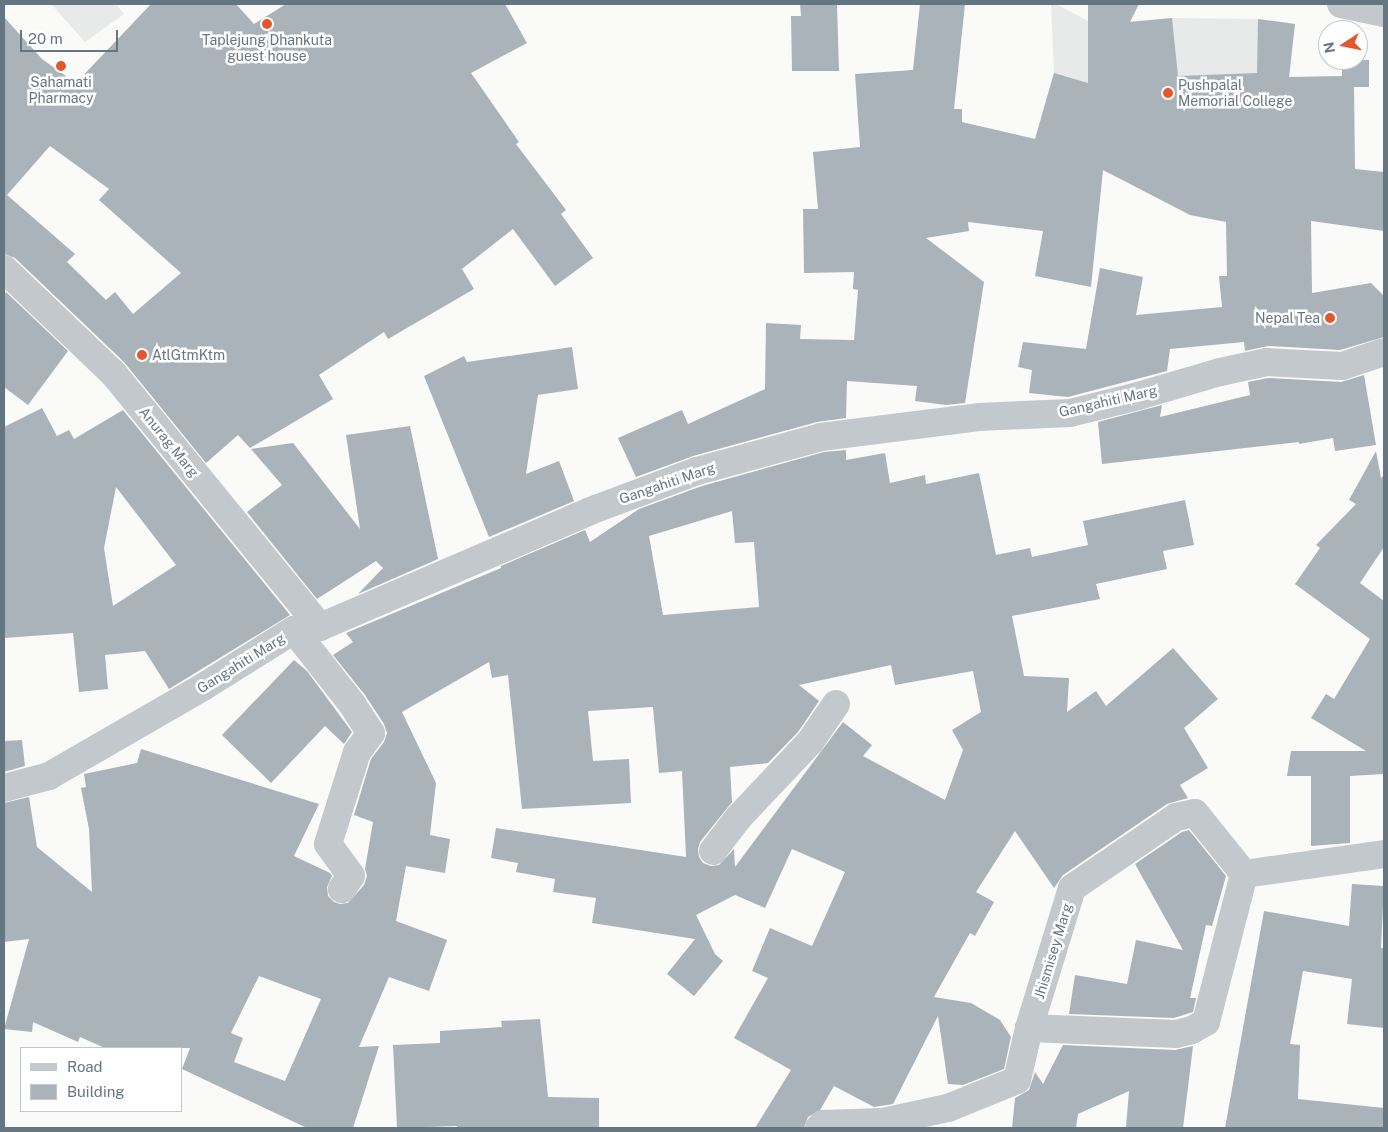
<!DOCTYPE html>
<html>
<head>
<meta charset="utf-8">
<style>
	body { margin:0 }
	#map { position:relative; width:1388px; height:1132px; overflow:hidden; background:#fafaf8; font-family:"Public Sans",sans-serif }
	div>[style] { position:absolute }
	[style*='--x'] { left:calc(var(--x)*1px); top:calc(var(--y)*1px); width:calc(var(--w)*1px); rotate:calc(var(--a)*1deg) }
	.built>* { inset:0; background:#e8e9e9 }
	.building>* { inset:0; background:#aab3b9 }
	.street>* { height:28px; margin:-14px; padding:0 14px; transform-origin:14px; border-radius:14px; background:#c3c8cc }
	.dots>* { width:14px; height:14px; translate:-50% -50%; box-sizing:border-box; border:2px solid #fff; border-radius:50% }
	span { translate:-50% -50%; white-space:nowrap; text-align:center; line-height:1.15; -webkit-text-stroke:5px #fff; paint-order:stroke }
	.poi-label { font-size:14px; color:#657683 }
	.left { translate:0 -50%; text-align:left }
	.right { translate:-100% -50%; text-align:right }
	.street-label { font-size:14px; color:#657683 }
	.frame { position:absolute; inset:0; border:5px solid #657683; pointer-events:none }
	.legend { position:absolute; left:20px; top:1047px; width:162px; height:65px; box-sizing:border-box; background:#fff; border:1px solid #c1c8cd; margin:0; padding:6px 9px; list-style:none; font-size:15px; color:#657683 }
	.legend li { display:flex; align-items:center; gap:10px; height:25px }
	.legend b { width:25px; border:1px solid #c1c8cd }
	.north { position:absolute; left:1318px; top:20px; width:50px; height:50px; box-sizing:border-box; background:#fff; border:1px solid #c1c8cd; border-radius:50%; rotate:259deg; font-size:14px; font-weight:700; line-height:20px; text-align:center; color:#657683 }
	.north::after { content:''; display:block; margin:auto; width:18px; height:22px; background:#e4572e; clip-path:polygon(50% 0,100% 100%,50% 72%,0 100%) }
	.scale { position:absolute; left:20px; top:30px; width:98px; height:22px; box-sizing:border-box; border:2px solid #657683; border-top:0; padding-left:6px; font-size:15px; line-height:18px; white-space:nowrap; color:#657683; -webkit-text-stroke:4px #fff; paint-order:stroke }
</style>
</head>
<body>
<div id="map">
	<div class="built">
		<i style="clip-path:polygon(51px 4px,116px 4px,124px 14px,85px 42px)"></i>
		<i style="clip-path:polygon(1051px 4px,1056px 4px,1088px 21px,1133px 21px,1172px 18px,1258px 19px,1295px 24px,1285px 119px,1138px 187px,1052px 147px,1042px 114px,1054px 73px)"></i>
	</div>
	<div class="building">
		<i style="clip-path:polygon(evenodd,151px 4px,236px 4px,254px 24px,286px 4px,505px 4px,527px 43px,471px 73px,519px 142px,516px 144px,566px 210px,561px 214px,593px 258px,555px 286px,513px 229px,462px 269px,474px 289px,388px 339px,384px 332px,319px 375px,333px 399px,250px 448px,238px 435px,206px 463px,124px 362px,15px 258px,4px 254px,4px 17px,42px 59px,76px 83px,151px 4px,50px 146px,109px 189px,99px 200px,181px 273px,133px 314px,115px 292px,106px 300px,67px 262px,75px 254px,7px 195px,50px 146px)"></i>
		<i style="clip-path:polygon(800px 4px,837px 4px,839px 71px,792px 71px,791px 16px,801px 16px)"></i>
		<i style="clip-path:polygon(920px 4px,965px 4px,954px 109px,962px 109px,962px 122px,1035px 139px,1054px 73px,1088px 83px,1088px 4px,1139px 4px,1130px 22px,1172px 18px,1178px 76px,1257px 73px,1258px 19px,1295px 24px,1289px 77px,1342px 76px,1342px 60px,1369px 60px,1369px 87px,1354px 87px,1355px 169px,1384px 172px,1384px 231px,1311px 221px,1312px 293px,1371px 283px,1384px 296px,1384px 337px,1340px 350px,1268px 346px,1245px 351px,1244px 342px,1170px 349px,1167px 371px,1068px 397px,1029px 393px,1032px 370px,1018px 367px,1023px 342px,1086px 349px,1100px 268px,1143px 277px,1136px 315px,1222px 307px,1219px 276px,1227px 276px,1226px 222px,1190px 215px,1103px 170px,1091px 287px,1035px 276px,1043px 231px,968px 222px,969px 231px,926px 238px,984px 282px,965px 403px,946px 405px,915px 401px,917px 386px,847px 381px,846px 418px,817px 422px,693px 456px,636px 477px,618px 438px,682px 410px,688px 424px,765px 389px,766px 323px,801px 325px,800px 339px,854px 340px,858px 290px,853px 289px,854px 272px,804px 273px,803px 209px,818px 209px,813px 152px,860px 147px,855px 74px,913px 70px)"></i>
		<i style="clip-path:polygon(6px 292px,68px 351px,28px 405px,4px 387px,4px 295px)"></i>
		<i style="clip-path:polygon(572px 347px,578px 389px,538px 395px,526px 474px,559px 461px,574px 501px,489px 537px,424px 376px,464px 356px,467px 362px)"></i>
		<i style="clip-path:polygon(1364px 375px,1376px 445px,1335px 451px,1333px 438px,1299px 444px,1299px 442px,1102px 464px,1098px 422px,1162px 405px,1160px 417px,1250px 395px,1248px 382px,1268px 378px,1341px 382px)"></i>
		<i style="clip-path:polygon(evenodd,42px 408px,57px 436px,69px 430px,74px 439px,123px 410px,290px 615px,169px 689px,145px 651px,105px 655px,108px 689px,79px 692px,73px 633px,4px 638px,4px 427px,42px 408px,116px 487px,176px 565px,113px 606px,104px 548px,116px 487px)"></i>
		<i style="clip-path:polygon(410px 426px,438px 559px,358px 594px,383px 568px,376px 561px,317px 599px,247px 512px,282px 485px,251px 449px,293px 443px,360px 529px,346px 435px)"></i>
		<i style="clip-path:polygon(evenodd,846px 450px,846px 460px,885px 453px,890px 483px,925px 475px,926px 484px,979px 473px,996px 555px,1030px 548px,1032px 557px,1088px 545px,1083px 521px,1185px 500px,1194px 545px,1163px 551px,1167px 569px,1096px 584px,1100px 599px,1012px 616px,1024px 676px,1069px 678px,1067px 712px,1096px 691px,1106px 706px,1173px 648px,1218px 699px,1184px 728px,1208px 768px,1180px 785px,1188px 798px,1167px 804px,1063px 875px,1054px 888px,1015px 831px,976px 892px,994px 902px,975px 936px,970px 933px,934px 997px,971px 1003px,1000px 1020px,1011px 1037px,1004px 1069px,963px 1085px,948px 1084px,938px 1016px,893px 1104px,874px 1107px,834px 1086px,820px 1110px,808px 1117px,804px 1128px,755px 1128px,791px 1070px,734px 1038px,768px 978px,752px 971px,770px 928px,812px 946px,845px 872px,792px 849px,765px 908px,735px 895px,696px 915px,715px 954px,723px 961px,694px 996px,667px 974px,695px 939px,592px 923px,596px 898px,553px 892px,555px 879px,516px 872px,518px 863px,491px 858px,496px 828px,686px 857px,682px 771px,659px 773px,653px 707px,588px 711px,593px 761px,629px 759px,631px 803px,522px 809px,508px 675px,492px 678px,489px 662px,402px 712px,436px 783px,430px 835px,450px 839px,445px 873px,406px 866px,396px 921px,447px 940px,429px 991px,389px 977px,359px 1047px,379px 1046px,353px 1128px,307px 1128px,182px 1069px,190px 1048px,105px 1048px,80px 1037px,78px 1042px,33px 1022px,32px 1032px,4px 1029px,29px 939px,4px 942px,4px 803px,29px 797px,37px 847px,92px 892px,89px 829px,81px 788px,86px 787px,84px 774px,137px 763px,141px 749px,319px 804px,294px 856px,330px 873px,332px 876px,327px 887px,328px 896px,334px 902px,340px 904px,348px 903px,364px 885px,367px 876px,365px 869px,373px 822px,354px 815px,371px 759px,384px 742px,387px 733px,384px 724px,365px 695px,333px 655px,353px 642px,346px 633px,501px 568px,501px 566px,585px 530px,590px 542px,639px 509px,702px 486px,824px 452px,846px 450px,732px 511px,735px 543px,754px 542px,759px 607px,663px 615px,649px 536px,732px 511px,846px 450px,891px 665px,895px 685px,973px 671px,981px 712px,952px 730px,963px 750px,945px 800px,863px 756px,872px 745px,843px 722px,735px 867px,734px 849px,719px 865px,711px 866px,703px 863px,699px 857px,698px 849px,700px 842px,732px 802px,730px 767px,768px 763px,798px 732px,819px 701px,799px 685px,891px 665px,846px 450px,259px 976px,321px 999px,285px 1081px,234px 1062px,243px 1038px,231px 1033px,259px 976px)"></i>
		<i style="clip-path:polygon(1376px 451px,1381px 478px,1384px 475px,1384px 547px,1360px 583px,1384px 601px,1384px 774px,1350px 776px,1350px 843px,1311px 846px,1311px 776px,1287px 776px,1291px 751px,1366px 751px,1311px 718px,1326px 694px,1334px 699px,1370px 639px,1295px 584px,1320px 548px,1316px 545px,1356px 504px,1349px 500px)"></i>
		<i style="clip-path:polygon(294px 660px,307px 671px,352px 732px,344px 744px,325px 726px,271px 783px,222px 735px)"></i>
		<i style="clip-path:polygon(22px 740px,25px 766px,4px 772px,4px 741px)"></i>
		<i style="clip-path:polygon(1189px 830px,1226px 876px,1212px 926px,1206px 925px,1190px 998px,1196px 998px,1193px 1012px,1174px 1018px,1069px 1014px,1075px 975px,1127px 984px,1136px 940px,1183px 950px,1135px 864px,1182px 832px)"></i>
		<i style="clip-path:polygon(1352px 884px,1384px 886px,1381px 948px,1384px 948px,1384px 1028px,1347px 1024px,1352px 979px,1303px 971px,1290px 1044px,1300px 1045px,1298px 1099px,1384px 1108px,1384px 1128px,1225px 1128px,1264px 911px,1349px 926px)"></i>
		<i style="clip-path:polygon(540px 1019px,548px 1097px,599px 1098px,599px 1128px,458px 1128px,457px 1126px,397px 1128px,393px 1045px,440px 1043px,440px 1031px,502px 1027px,501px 1021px)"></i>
		<i style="clip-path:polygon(1063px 1045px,1175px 1050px,1193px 1046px,1183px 1128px,1126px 1127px,1129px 1091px,1078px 1114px,1076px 1128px,1012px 1128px,1015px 1098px,1029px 1090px,1035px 1072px,1043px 1084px)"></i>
	</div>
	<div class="street">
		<i style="--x:1341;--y:4;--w:44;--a:11.8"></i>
		<i style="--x:4;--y:269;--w:151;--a:43.7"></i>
		<i style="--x:113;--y:373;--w:328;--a:50.8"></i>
		<i style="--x:294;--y:630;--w:94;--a:51.9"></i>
		<i style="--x:352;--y:704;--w:35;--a:57"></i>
		<i style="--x:371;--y:733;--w:24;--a:126"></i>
		<i style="--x:357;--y:752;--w:96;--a:107.5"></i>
		<i style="--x:328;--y:844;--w:39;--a:54"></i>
		<i style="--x:351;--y:876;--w:16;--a:125"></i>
		<i style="--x:4;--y:788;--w:47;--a:-14.9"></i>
		<i style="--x:49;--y:776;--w:178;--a:-30"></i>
		<i style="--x:203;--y:687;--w:107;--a:-32.1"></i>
		<i style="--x:294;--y:630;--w:26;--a:-7"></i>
		<i style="--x:320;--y:627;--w:294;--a:-23.2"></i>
		<i style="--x:590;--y:511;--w:114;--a:-20.5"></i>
		<i style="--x:697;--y:471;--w:129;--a:-15.3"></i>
		<i style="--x:821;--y:437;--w:159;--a:-7.2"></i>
		<i style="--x:979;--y:417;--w:91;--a:-2.5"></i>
		<i style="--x:1070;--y:413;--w:70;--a:-14"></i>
		<i style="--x:1138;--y:396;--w:85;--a:-16.3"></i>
		<i style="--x:1220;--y:372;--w:48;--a:-12"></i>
		<i style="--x:1267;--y:362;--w:75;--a:3.1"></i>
		<i style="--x:1342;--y:366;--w:44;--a:-18.4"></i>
		<i style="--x:713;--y:851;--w:43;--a:-52.6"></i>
		<i style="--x:739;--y:817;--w:103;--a:-46.6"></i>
		<i style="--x:810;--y:742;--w:46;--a:-55.6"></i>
		<i style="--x:1029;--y:1028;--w:147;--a:2.3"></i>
		<i style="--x:1176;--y:1034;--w:16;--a:-14"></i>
		<i style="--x:1192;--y:1030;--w:16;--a:-30"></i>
		<i style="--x:1206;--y:1022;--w:153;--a:-75.6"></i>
		<i style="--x:819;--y:1128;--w:6;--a:-45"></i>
		<i style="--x:823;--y:1124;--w:60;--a:-1.9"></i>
		<i style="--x:883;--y:1122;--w:66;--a:-12.2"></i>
		<i style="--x:948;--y:1108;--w:74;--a:-22.1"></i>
		<i style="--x:1017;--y:1080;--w:53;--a:-77"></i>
		<i style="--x:1029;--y:1028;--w:146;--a:-72.9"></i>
		<i style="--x:1072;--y:888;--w:126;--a:-34.3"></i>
		<i style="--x:1176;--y:817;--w:19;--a:-12"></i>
		<i style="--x:1195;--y:813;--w:78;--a:51.2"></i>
		<i style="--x:1244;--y:874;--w:141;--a:-8.1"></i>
	</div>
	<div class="dots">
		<i style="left:267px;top:24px;background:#e4572e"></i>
		<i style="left:61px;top:66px;background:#e4572e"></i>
		<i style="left:1168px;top:93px;background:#e4572e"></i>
		<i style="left:1330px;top:318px;background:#e4572e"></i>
		<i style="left:142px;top:355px;background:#e4572e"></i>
	</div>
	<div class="poi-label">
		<span style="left:267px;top:48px">Taplejung Dhankuta<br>guest house</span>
		<span style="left:61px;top:90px">Sahamati<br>Pharmacy</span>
		<span class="left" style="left:1178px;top:93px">Pushpalal<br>Memorial College</span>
		<span class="right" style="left:1320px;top:318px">Nepal Tea</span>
		<span class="left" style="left:152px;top:355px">AtlGtmKtm</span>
	</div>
	<div class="street-label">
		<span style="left:1108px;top:401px;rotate:-13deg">Gangahiti Marg</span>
		<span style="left:169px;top:442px;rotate:51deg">Anurag Marg</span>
		<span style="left:667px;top:483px;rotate:-19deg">Gangahiti Marg</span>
		<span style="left:241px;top:663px;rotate:-32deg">Gangahiti Marg</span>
		<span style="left:1053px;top:951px;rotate:-73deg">Jhismisey Marg</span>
	</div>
	<div class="frame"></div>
	<ul class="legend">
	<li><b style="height:6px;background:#c3c8cc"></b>Road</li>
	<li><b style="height:14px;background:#aab3b9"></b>Building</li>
	</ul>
	<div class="north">N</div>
	<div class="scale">20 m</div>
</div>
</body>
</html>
